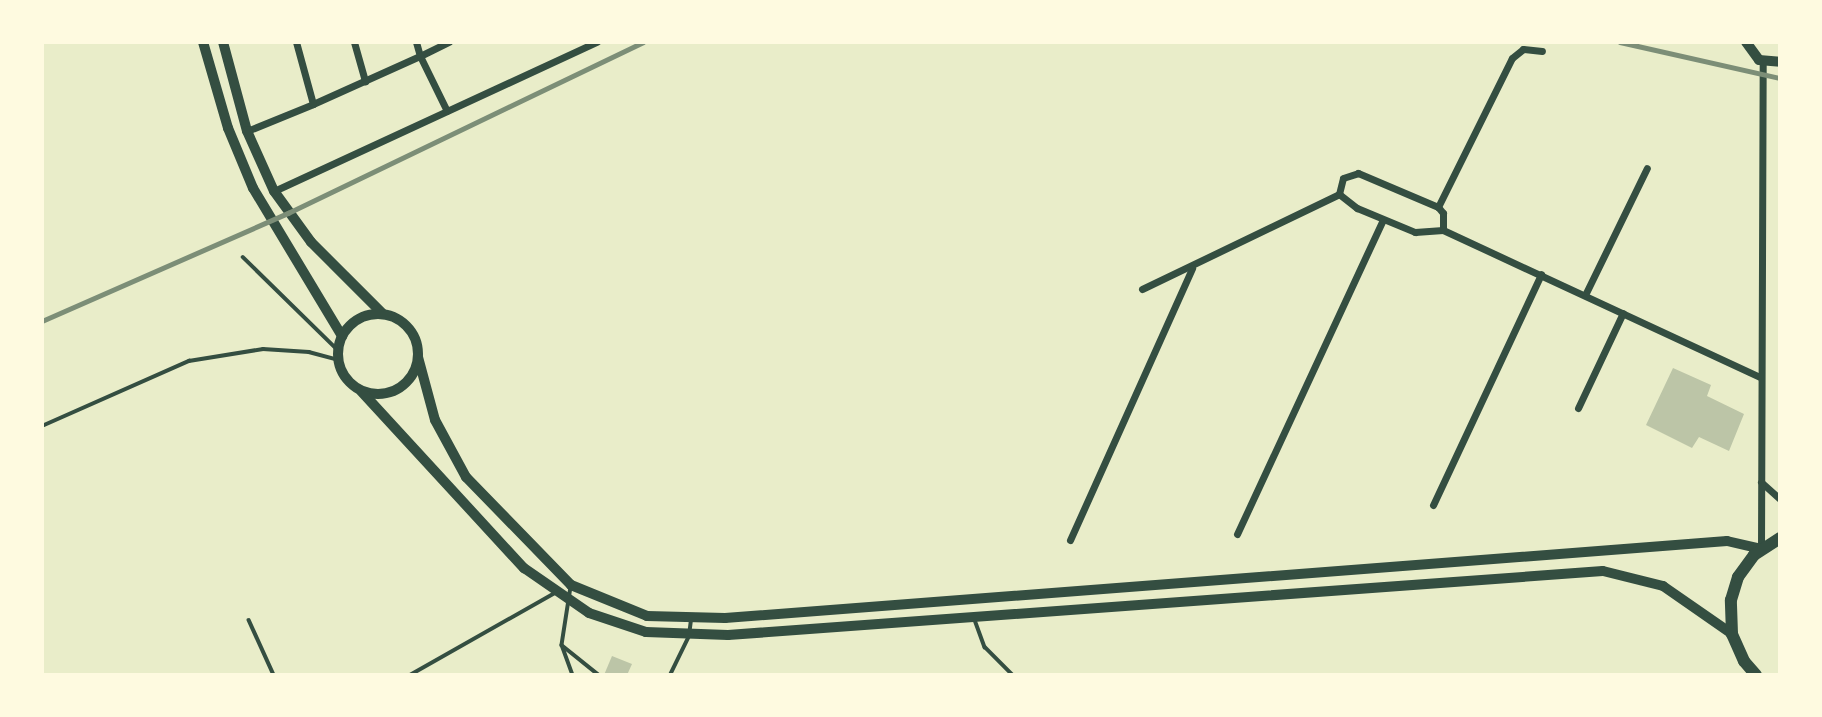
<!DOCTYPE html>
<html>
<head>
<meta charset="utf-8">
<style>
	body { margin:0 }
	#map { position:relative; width:1822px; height:717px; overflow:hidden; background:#e9edc9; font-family:"Zilla Slab",serif }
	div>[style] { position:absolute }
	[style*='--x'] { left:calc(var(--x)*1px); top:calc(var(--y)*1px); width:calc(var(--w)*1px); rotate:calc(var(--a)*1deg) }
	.building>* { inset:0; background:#bcc5a7 }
	.service>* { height:3.5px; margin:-1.75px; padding:0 1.75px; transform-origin:1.75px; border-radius:1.75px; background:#344e41 }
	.minor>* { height:7px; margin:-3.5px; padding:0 3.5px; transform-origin:3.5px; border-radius:3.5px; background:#344e41 }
	.tertiary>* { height:10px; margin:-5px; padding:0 5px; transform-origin:5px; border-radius:5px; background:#344e41 }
	.tertiary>.ring { margin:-5px; padding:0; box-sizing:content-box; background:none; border:10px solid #344e41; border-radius:50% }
	.primary>* { height:12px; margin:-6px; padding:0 6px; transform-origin:6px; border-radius:6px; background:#344e41 }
	.rail>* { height:4.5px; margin:-2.25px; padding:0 2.25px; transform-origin:2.25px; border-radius:2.25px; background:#7c8e77 }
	span { translate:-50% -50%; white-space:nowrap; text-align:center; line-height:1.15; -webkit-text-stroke:7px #fefae0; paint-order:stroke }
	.frame { position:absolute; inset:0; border:44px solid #fefae0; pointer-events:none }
</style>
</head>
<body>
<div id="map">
	<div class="building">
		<i style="clip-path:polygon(1673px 368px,1711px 385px,1707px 396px,1744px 414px,1729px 451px,1699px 437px,1692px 448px,1646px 425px)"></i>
		<i style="clip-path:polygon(612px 656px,632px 664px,627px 675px,604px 675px)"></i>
	</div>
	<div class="service">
		<i style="--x:243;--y:257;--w:133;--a:44.4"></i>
		<i style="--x:42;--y:426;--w:161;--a:-23.9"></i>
		<i style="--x:189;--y:361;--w:75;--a:-9.2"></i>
		<i style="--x:263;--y:349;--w:46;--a:3.7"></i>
		<i style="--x:309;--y:352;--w:30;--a:15"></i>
		<i style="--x:571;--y:587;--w:59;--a:98.8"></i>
		<i style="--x:562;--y:645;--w:32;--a:70"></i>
		<i style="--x:249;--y:620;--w:60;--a:65.6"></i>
		<i style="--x:975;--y:620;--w:29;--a:70"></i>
		<i style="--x:985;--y:647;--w:40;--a:45"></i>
		<i style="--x:563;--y:646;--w:46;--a:38.9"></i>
		<i style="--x:410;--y:675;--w:167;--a:-29.5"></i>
		<i style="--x:670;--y:675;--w:43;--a:-64"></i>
		<i style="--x:689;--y:636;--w:17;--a:-83"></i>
	</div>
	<div class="minor">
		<i style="--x:354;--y:42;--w:41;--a:74.2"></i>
		<i style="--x:416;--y:42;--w:15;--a:74"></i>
		<i style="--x:420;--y:56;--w:32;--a:-26"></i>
		<i style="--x:313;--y:104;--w:117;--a:-24.2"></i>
		<i style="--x:420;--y:56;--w:61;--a:63.9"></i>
		<i style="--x:247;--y:131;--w:71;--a:-22.2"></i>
		<i style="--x:313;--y:104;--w:64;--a:-105.3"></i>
		<i style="--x:274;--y:191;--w:356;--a:-24.8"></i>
		<i style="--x:1339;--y:194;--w:16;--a:-76"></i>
		<i style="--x:1343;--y:178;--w:16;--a:-18"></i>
		<i style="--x:1358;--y:173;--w:87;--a:23"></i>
		<i style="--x:1443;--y:230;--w:17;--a:-90"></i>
		<i style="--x:1443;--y:213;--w:8;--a:-130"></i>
		<i style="--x:1438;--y:207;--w:166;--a:-63.6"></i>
		<i style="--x:1512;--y:58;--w:14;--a:-39"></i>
		<i style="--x:1523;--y:49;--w:19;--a:6"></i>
		<i style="--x:1142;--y:289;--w:219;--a:-25.7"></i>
		<i style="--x:1339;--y:194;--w:23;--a:38"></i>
		<i style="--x:1357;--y:208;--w:63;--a:22.5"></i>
		<i style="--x:1415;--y:232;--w:28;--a:-4"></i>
		<i style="--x:1443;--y:230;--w:349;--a:24.9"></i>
		<i style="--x:1585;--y:295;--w:141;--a:-64"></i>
		<i style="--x:1578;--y:408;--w:105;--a:-64.7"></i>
		<i style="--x:1761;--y:482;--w:25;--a:42"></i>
		<i style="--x:1433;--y:505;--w:255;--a:-64.9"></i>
		<i style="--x:1237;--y:534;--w:346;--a:-65.1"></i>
		<i style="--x:1070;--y:540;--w:298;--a:-65.8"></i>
		<i style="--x:1761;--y:549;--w:488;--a:-89.8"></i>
	</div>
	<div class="tertiary">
		<i style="--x:203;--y:42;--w:90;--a:73.8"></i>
		<i style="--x:228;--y:128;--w:65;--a:67.4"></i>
		<i style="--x:253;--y:188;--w:173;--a:59"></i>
		<i style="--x:223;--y:42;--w:92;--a:74.9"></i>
		<i style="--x:247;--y:131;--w:66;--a:65.8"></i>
		<i style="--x:274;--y:191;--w:63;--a:54"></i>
		<i style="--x:311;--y:242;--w:102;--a:45"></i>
		<i style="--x:1746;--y:42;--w:22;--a:54"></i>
		<i style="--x:1759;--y:60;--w:21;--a:5"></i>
		<i class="ring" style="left:338px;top:314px;width:70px;height:70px"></i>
		<i style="--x:418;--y:357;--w:65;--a:74.9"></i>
		<i style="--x:435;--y:420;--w:65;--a:61.5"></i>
		<i style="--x:466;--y:477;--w:151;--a:45.8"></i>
		<i style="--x:571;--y:585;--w:82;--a:22.2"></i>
		<i style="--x:647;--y:616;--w:78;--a:1.5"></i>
		<i style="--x:725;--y:618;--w:1005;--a:-4.39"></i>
		<i style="--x:1727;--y:541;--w:35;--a:13"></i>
		<i style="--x:361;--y:391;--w:241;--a:47.4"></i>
		<i style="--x:524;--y:568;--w:79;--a:34.7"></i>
		<i style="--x:589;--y:613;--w:60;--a:18.4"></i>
		<i style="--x:646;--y:632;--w:82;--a:2.1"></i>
		<i style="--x:728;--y:635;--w:877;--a:-4.18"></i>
		<i style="--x:1603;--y:571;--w:62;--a:14"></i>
		<i style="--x:1663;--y:586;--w:84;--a:34.8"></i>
	</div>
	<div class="primary">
		<i style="--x:1756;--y:675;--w:18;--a:-131"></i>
		<i style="--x:1744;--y:661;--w:30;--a:-114"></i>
		<i style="--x:1732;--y:634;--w:34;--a:-92"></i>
		<i style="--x:1731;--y:600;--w:24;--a:-73"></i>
		<i style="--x:1738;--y:577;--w:27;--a:-54"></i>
		<i style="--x:1754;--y:555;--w:31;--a:-33"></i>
	</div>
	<div class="rail">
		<i style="--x:1620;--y:42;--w:164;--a:12.7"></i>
		<i style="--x:42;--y:321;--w:269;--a:-23.7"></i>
		<i style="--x:288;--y:213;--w:394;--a:-25.7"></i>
	</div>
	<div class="frame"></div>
</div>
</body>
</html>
